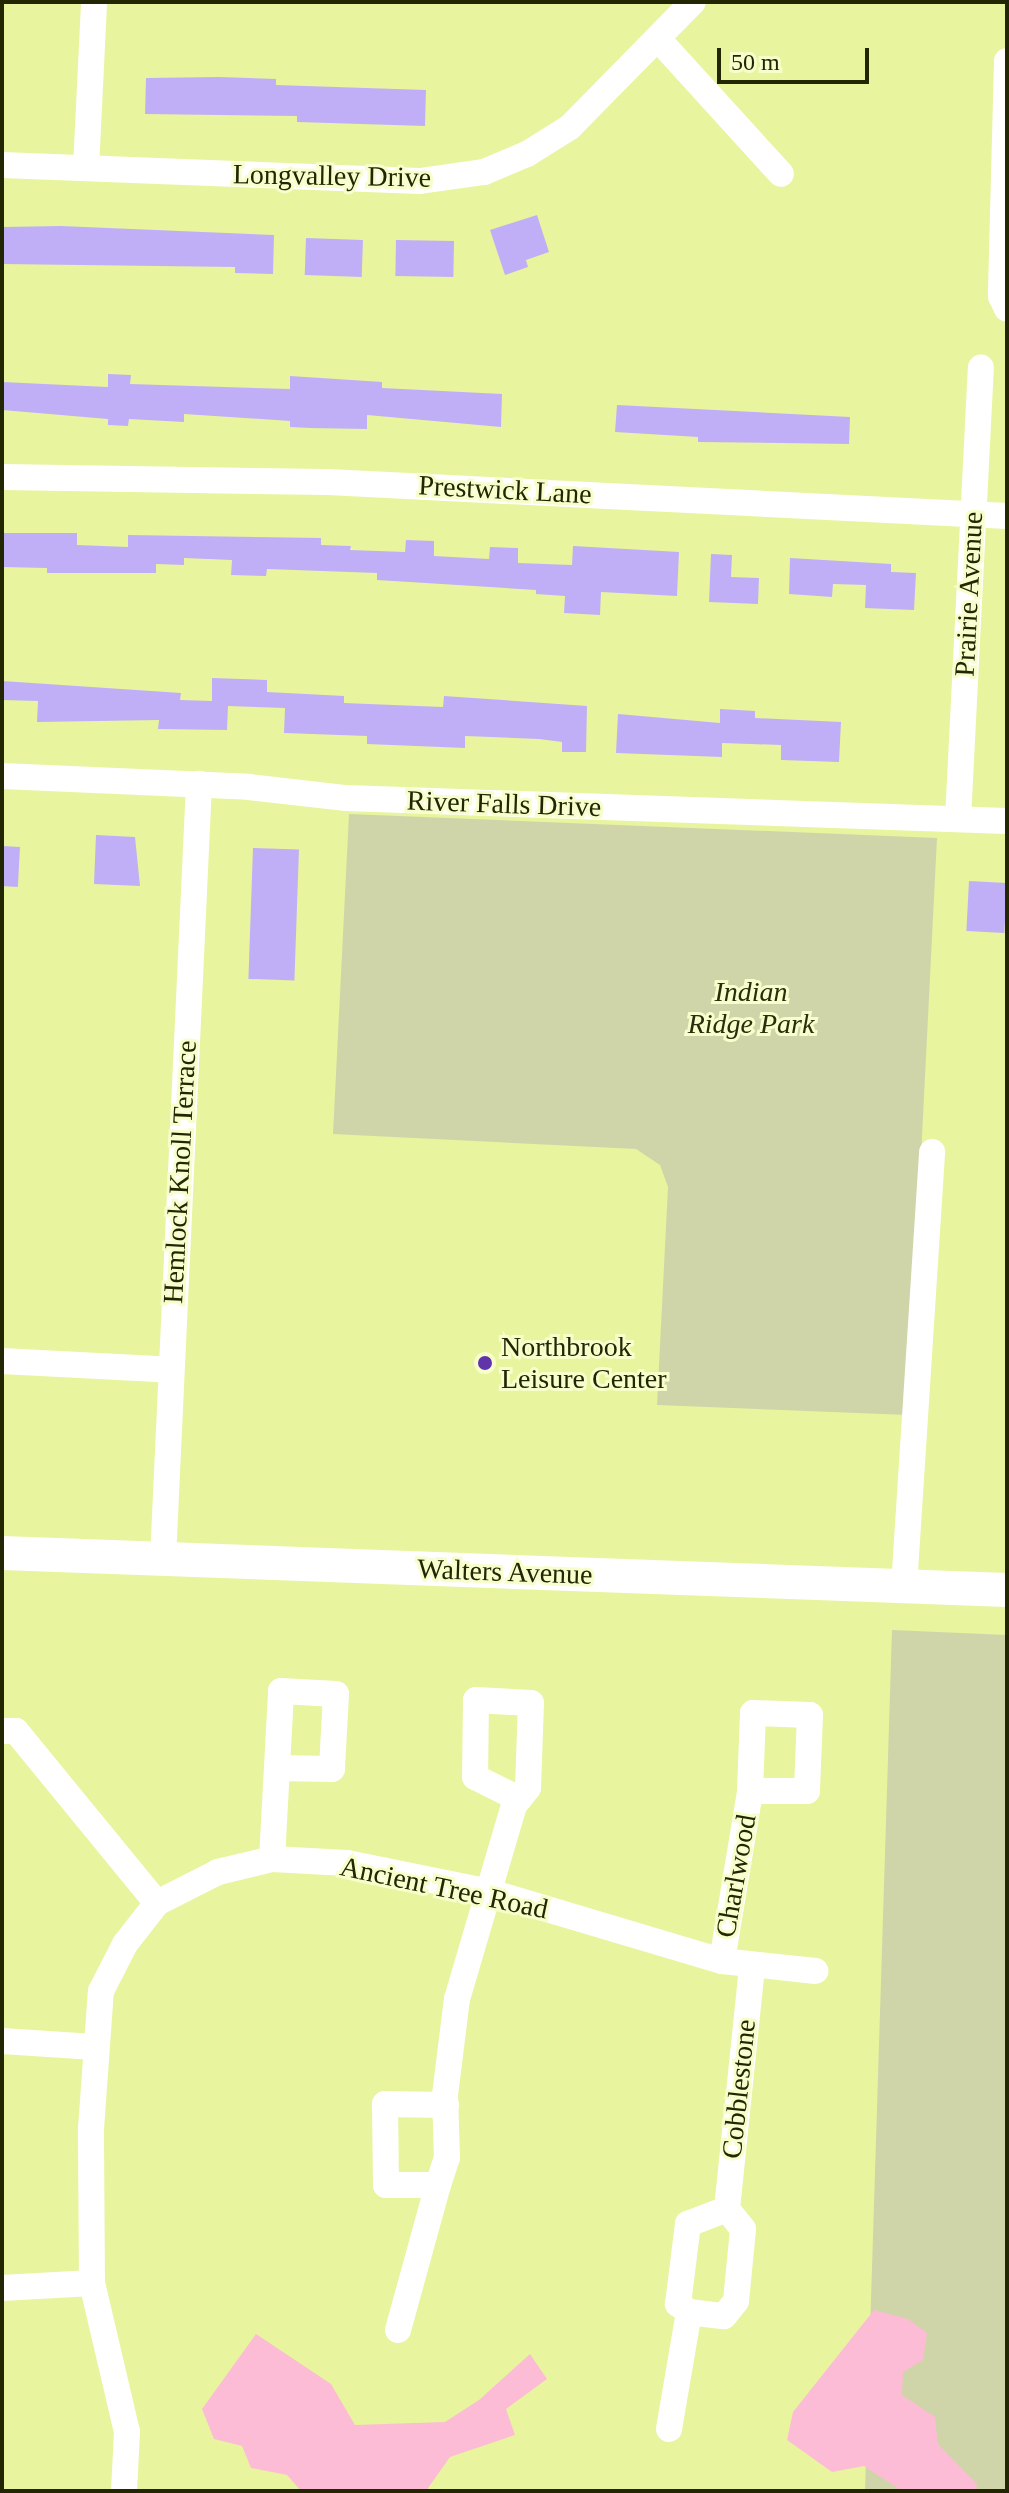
<!DOCTYPE html>
<html>
<head>
<meta charset="utf-8">
<style>
	body { margin:0 }
	#map { position:relative; width:1009px; height:2493px; overflow:hidden; background:#e9f49f; font-family:"Times New Roman",serif }
	div>[style] { position:absolute }
	[style*='--x'] { left:calc(var(--x)*1px); top:calc(var(--y)*1px); width:calc(var(--w)*1px); rotate:calc(var(--a)*1deg) }
	.green>* { inset:0; background:#cfd5a8 }
	.water>* { inset:0; background:#fdbcd5 }
	.building>* { inset:0; background:#c0aff6; transform-origin:0 0 }
	.minor>* { height:26px; margin:-13px; padding:0 13px; transform-origin:13px; border-radius:13px; background:#fff }
	.major>* { height:34px; margin:-17px; padding:0 17px; transform-origin:17px; border-radius:17px; background:#fff }
	.dots>* { width:22px; height:22px; translate:-50% -50%; box-sizing:border-box; border:4px solid #f7fecc; border-radius:50% }
	span { translate:-50% -50%; white-space:nowrap; text-align:center; line-height:1.15; -webkit-text-stroke:6px #f7fecc; paint-order:stroke }
	.street-label { font-size:28px; color:#232603 }
	.park-label { font-size:28px; color:#2a2d0b; font-style:italic }
	.poi-label { font-size:28px; color:#232603 }
	.left { translate:0 -50%; text-align:left }
	.frame { position:absolute; inset:0; border:4px solid #232603; pointer-events:none }
	.scale { position:absolute; left:717px; top:48px; width:152px; height:36px; box-sizing:border-box; border:4px solid #232603; border-top:0; padding-left:10px; font-size:24px; line-height:28px; white-space:nowrap; color:#232603; -webkit-text-stroke:6px #f7fecc; paint-order:stroke }
</style>
</head>
<body>
<div id="map">
	<div class="green">
		<i style="clip-path:polygon(349px 814px,937px 838px,908px 1415px,657px 1405px,668px 1187px,660px 1165px,636px 1149px,333px 1134px)"></i>
		<i style="clip-path:polygon(892px 1630px,1007px 1635px,1007px 2491px,865px 2491px)"></i>
	</div>
	<div class="water">
		<i style="clip-path:polygon(874px 2310px,908px 2319px,927px 2333px,923px 2360px,903px 2372px,902px 2395px,935px 2417px,938px 2444px,977px 2484px,976px 2491px,902px 2491px,864px 2466px,832px 2472px,787px 2440px,793px 2412px)"></i>
		<i style="clip-path:polygon(256px 2334px,331px 2384px,355px 2425px,445px 2422px,479px 2400px,530px 2354px,547px 2379px,506px 2409px,515px 2435px,450px 2457px,426px 2491px,301px 2491px,287px 2475px,251px 2468px,242px 2446px,214px 2439px,202px 2409px)"></i>
	</div>
	<div class="building">
		<i style="clip-path:polygon(219px 77px,276px 79px,276px 85px,426px 90px,425px 126px,297px 122px,297px 116px,145px 114px,146px 78px)"></i>
		<i style="clip-path:polygon(537px 215px,549px 252px,526px 260px,528px 267px,505px 275px,490px 230px)"></i>
		<i style="clip-path:polygon(61px 226px,274px 235px,273px 274px,235px 273px,235px 267px,2px 264px,2px 227px)"></i>
		<i style="left:306px;top:238px;width:57px;height:37px;rotate:2deg"></i>
		<i style="left:396px;top:240px;width:58px;height:36px;rotate:1deg"></i>
		<i style="clip-path:polygon(108px 374px,131px 375px,130px 384px,290px 389px,290px 376px,382px 382px,382px 388px,502px 394px,501px 427px,367px 415px,367px 429px,310px 428px,290px 427px,290px 421px,184px 414px,184px 422px,129px 419px,128px 426px,108px 425px,108px 419px,2px 410px,2px 382px,108px 387px)"></i>
		<i style="clip-path:polygon(617px 405px,850px 417px,849px 444px,698px 442px,698px 437px,615px 432px)"></i>
		<i style="clip-path:polygon(2px 533px,77px 533px,77px 545px,128px 547px,128px 535px,321px 538px,321px 545px,351px 546px,350px 550px,405px 552px,406px 540px,434px 541px,434px 556px,489px 559px,490px 547px,518px 548px,518px 563px,572px 565px,573px 546px,679px 552px,677px 596px,601px 592px,600px 615px,564px 613px,565px 596px,536px 594px,536px 590px,377px 580px,377px 573px,267px 569px,266px 576px,231px 575px,232px 560px,184px 558px,184px 565px,156px 564px,156px 573px,47px 573px,47px 568px,2px 567px)"></i>
		<i style="clip-path:polygon(711px 554px,732px 555px,731px 577px,759px 578px,758px 604px,709px 602px)"></i>
		<i style="clip-path:polygon(790px 558px,891px 564px,891px 572px,916px 573px,914px 610px,865px 608px,866px 585px,833px 584px,832px 597px,789px 594px)"></i>
		<i style="clip-path:polygon(212px 678px,267px 680px,267px 692px,344px 696px,344px 703px,443px 707px,444px 696px,587px 706px,586px 752px,562px 752px,562px 742px,539px 739px,465px 736px,465px 748px,367px 744px,367px 736px,284px 733px,285px 708px,228px 706px,227px 730px,158px 729px,159px 720px,37px 722px,38px 701px,2px 700px,2px 681px,181px 693px,180px 700px,212px 701px)"></i>
		<i style="clip-path:polygon(720px 709px,755px 711px,755px 718px,841px 722px,839px 762px,781px 760px,781px 745px,722px 743px,722px 757px,616px 753px,618px 714px,720px 723px)"></i>
		<i style="clip-path:polygon(96px 835px,135px 837px,140px 886px,94px 884px)"></i>
		<i style="left:2px;top:846px;width:18px;height:40px;rotate:3deg"></i>
		<i style="left:253px;top:848px;width:46px;height:131px;rotate:2deg"></i>
		<i style="left:969px;top:881px;width:38px;height:50px;rotate:3deg"></i>
	</div>
	<div class="minor">
		<i style="--x:659;--y:40;--w:181;--a:47.7"></i>
		<i style="--x:1007;--y:61;--w:235;--a:91.5"></i>
		<i style="--x:1001;--y:296;--w:14;--a:65"></i>
		<i style="--x:2;--y:165;--w:418;--a:2.2"></i>
		<i style="--x:420;--y:181;--w:65;--a:-8"></i>
		<i style="--x:484;--y:172;--w:47;--a:-22.7"></i>
		<i style="--x:527;--y:154;--w:51;--a:-32.1"></i>
		<i style="--x:570;--y:127;--w:175;--a:-45.5"></i>
		<i style="--x:86;--y:168;--w:166;--a:-87.2"></i>
		<i style="--x:2;--y:477;--w:326;--a:0.9"></i>
		<i style="--x:328;--y:482;--w:680;--a:2.87"></i>
		<i style="--x:2;--y:776;--w:247;--a:2.5"></i>
		<i style="--x:249;--y:787;--w:98;--a:6.5"></i>
		<i style="--x:346;--y:798;--w:661;--a:1.99"></i>
		<i style="--x:958;--y:819;--w:452;--a:-87.1"></i>
		<i style="--x:2;--y:1361;--w:169;--a:3"></i>
		<i style="--x:163;--y:1559;--w:776;--a:-87.34"></i>
		<i style="--x:904;--y:1587;--w:436;--a:-86.3"></i>
		<i style="--x:2;--y:1731;--w:14;--a:0"></i>
		<i style="--x:16;--y:1731;--w:222;--a:50.7"></i>
		<i style="--x:272;--y:1859;--w:168;--a:-86.9"></i>
		<i style="--x:281;--y:1691;--w:55;--a:3.1"></i>
		<i style="--x:336;--y:1694;--w:75;--a:93.1"></i>
		<i style="--x:332;--y:1769;--w:55;--a:-179"></i>
		<i style="--x:722;--y:1961;--w:172;--a:-80.6"></i>
		<i style="--x:750;--y:1791;--w:78;--a:-87.8"></i>
		<i style="--x:753;--y:1713;--w:57;--a:2"></i>
		<i style="--x:810;--y:1715;--w:76;--a:92.3"></i>
		<i style="--x:807;--y:1791;--w:57;--a:180"></i>
		<i style="--x:2;--y:2041;--w:93;--a:3.7"></i>
		<i style="--x:438;--y:2185;--w:28;--a:-72"></i>
		<i style="--x:447;--y:2158;--w:63;--a:-91.8"></i>
		<i style="--x:445;--y:2095;--w:97;--a:-82.9"></i>
		<i style="--x:457;--y:1999;--w:202;--a:-73.6"></i>
		<i style="--x:514;--y:1805;--w:8;--a:-50"></i>
		<i style="--x:519;--y:1799;--w:14;--a:-51"></i>
		<i style="--x:528;--y:1788;--w:85;--a:-88"></i>
		<i style="--x:531;--y:1703;--w:55;--a:-176.9"></i>
		<i style="--x:476;--y:1700;--w:77;--a:90.7"></i>
		<i style="--x:475;--y:1777;--w:49;--a:26.6"></i>
		<i style="--x:2;--y:2288;--w:90;--a:-3.2"></i>
		<i style="--x:689;--y:2312;--w:14;--a:-144"></i>
		<i style="--x:678;--y:2304;--w:81;--a:-82.9"></i>
		<i style="--x:688;--y:2224;--w:42;--a:-21"></i>
		<i style="--x:727;--y:2209;--w:242;--a:-84.1"></i>
		<i style="--x:398;--y:2330;--w:150;--a:-74.6"></i>
		<i style="--x:438;--y:2185;--w:52;--a:180"></i>
		<i style="--x:386;--y:2185;--w:81;--a:-90.7"></i>
		<i style="--x:385;--y:2104;--w:61;--a:0.9"></i>
		<i style="--x:669;--y:2429;--w:119;--a:-80.3"></i>
		<i style="--x:689;--y:2312;--w:35;--a:7"></i>
		<i style="--x:724;--y:2316;--w:19;--a:-51"></i>
		<i style="--x:736;--y:2301;--w:72;--a:-84.4"></i>
		<i style="--x:743;--y:2229;--w:26;--a:-129"></i>
		<i style="--x:124;--y:2491;--w:59;--a:-87.1"></i>
		<i style="--x:127;--y:2432;--w:153;--a:-103.2"></i>
		<i style="--x:92;--y:2283;--w:154;--a:-90.4"></i>
		<i style="--x:91;--y:2129;--w:138;--a:-85.9"></i>
		<i style="--x:101;--y:1991;--w:53;--a:-62.9"></i>
		<i style="--x:125;--y:1944;--w:52;--a:-52"></i>
		<i style="--x:157;--y:1903;--w:68;--a:-26.9"></i>
		<i style="--x:218;--y:1872;--w:56;--a:-13.5"></i>
		<i style="--x:272;--y:1859;--w:75;--a:3.1"></i>
		<i style="--x:347;--y:1863;--w:146;--a:11.5"></i>
		<i style="--x:490;--y:1892;--w:242;--a:16.6"></i>
		<i style="--x:722;--y:1961;--w:94;--a:6.1"></i>
	</div>
	<div class="major">
		<i style="--x:2;--y:1553;--w:1006;--a:2.11"></i>
	</div>
	<div class="dots">
		<i style="left:485px;top:1363px;background:#6035ac"></i>
	</div>
	<div class="street-label">
		<span style="left:332px;top:176px;rotate:1deg">Longvalley Drive</span>
		<span style="left:505px;top:490px;rotate:3deg">Prestwick Lane</span>
		<span style="left:969px;top:594px;rotate:-87deg">Prairie Avenue</span>
		<span style="left:504px;top:804px;rotate:2deg">River Falls Drive</span>
		<span style="left:180px;top:1172px;rotate:-87deg">Hemlock Knoll Terrace</span>
		<span style="left:505px;top:1572px;rotate:2deg">Walters Avenue</span>
		<span style="left:736px;top:1876px;rotate:-80deg">Charlwood</span>
		<span style="left:444px;top:1888px;rotate:12deg">Ancient Tree Road</span>
		<span style="left:739px;top:2089px;rotate:-84deg">Cobblestone</span>
	</div>
	<div class="park-label">
		<span style="left:751px;top:1008px">Indian<br>Ridge Park</span>
	</div>
	<div class="poi-label">
		<span class="left" style="left:501px;top:1363px">Northbrook<br>Leisure Center</span>
	</div>
	<div class="frame"></div>
	<div class="scale">50 m</div>
</div>
</body>
</html>
